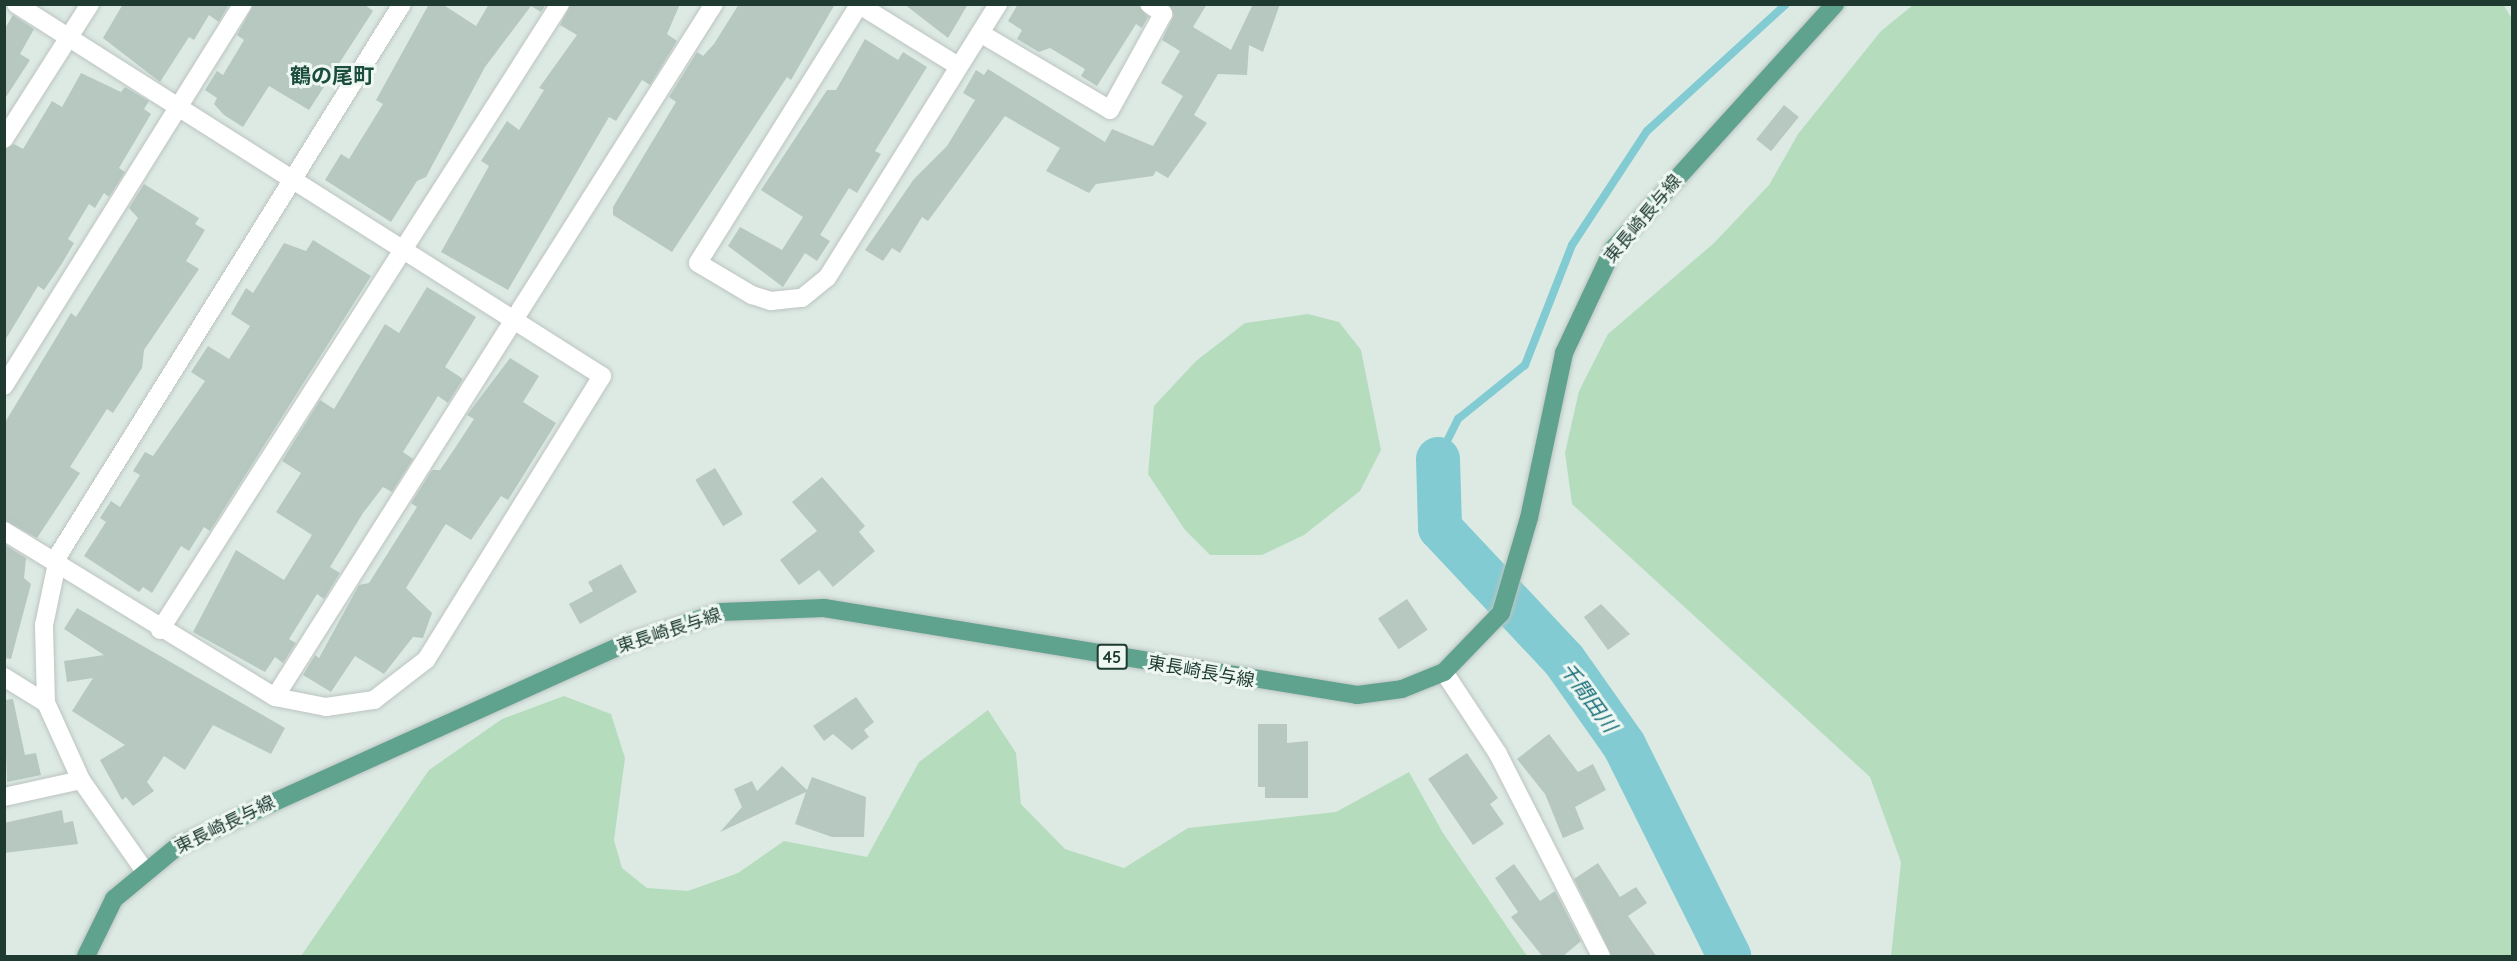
<!DOCTYPE html>
<html>
<head>
<meta charset="utf-8">
<style>
	body { margin:0 }
	#map { position:relative; width:2517px; height:961px; overflow:hidden; background:#ddeae4; font-family:Quicksand,"Noto Sans JP",sans-serif }
	div>[style] { position:absolute }
	[style*='--x'] { left:calc(var(--x)*1px); top:calc(var(--y)*1px); width:calc(var(--w)*1px); rotate:calc(var(--a)*1deg) }
	.green>* { inset:0; background:#b5ddbd }
	.stream>* { height:8px; margin:-4px; padding:0 4px; transform-origin:4px; border-radius:4px; background:#82cbd3 }
	.river>* { height:44px; margin:-22px; padding:0 22px; transform-origin:22px; border-radius:22px; background:#82cbd3 }
	.building>* { inset:0; background:#b6c8bf; transform-origin:0 0 }
	.roads { filter:drop-shadow(0 0 2px #bcc4c1) drop-shadow(0 0 2px #bcc4c1) }
	.minor>* { height:18px; margin:-9px; padding:0 9px; transform-origin:9px; border-radius:9px; background:#fff }
	.major>* { height:18px; margin:-9px; padding:0 9px; transform-origin:9px; border-radius:9px; background:#5fa28d }
	span { translate:-50% -50%; white-space:nowrap; text-align:center; line-height:1.15; -webkit-text-stroke:6px #eef7f2; paint-order:stroke }
	.shield-label span { padding:2px 4px; background:#eef7f2; border:2px solid; border-radius:4px; -webkit-text-stroke-width:0 }
	.shield-label { font-size:16px; color:#1e3a31; font-weight:700 }
	.street-label { font-size:18px; color:#1e3a31 }
	.water-label { font-size:20px; color:#166d78; font-style:italic }
	.quarter-label { font-size:21px; color:#1a4d3d; font-weight:700 }
	.frame { position:absolute; inset:0; border:6px solid #1e3a31; pointer-events:none }
</style>
</head>
<body>
<div id="map">
	<div class="green">
		<i style="clip-path:polygon(1913px 5px,2503px 4px,2512px 19px,2512px 956px,1891px 956px,1901px 862px,1870px 777px,1572px 504px,1565px 453px,1579px 391px,1608px 334px,1714px 243px,1769px 185px,1798px 134px,1881px 31px)"></i>
		<i style="clip-path:polygon(1308px 314px,1339px 322px,1361px 350px,1381px 450px,1360px 491px,1304px 535px,1262px 555px,1210px 555px,1185px 530px,1148px 474px,1154px 406px,1196px 361px,1245px 323px)"></i>
		<i style="clip-path:polygon(564px 696px,611px 714px,625px 758px,614px 840px,622px 868px,647px 888px,688px 891px,738px 873px,784px 841px,867px 857px,919px 762px,988px 710px,1016px 753px,1021px 804px,1065px 849px,1124px 868px,1188px 828px,1336px 812px,1409px 772px,1443px 833px,1527px 956px,301px 956px,429px 770px,502px 719px)"></i>
	</div>
	<div class="stream">
		<i style="--x:1438;--y:459;--w:45;--a:-63.4"></i>
		<i style="--x:1458;--y:419;--w:86;--a:-38.9"></i>
		<i style="--x:1525;--y:365;--w:129;--a:-68.6"></i>
		<i style="--x:1572;--y:245;--w:136;--a:-56.7"></i>
		<i style="--x:1647;--y:131;--w:188;--a:-42.4"></i>
	</div>
	<div class="river">
		<i style="--x:1438;--y:459;--w:69;--a:88.3"></i>
		<i style="--x:1440;--y:528;--w:181;--a:46.8"></i>
		<i style="--x:1564;--y:660;--w:104;--a:54.8"></i>
		<i style="--x:1624;--y:745;--w:236;--a:63.5"></i>
	</div>
	<div class="building">
		<i style="clip-path:polygon(123px 4px,229px 4px,219px 22px,209px 15px,194px 40px,189px 37px,160px 82px,103px 38px)"></i>
		<i style="clip-path:polygon(254px 4px,364px 4px,373px 11px,309px 110px,269px 86px,243px 127px,224px 115px,214px 104px,217px 98px,205px 90px,217px 71px,223px 75px,244px 40px,237px 35px)"></i>
		<i style="clip-path:polygon(429px 4px,442px 4px,476px 26px,489px 4px,546px 4px,541px 12px,531px 6px,485px 67px,426px 177px,417px 181px,391px 222px,325px 180px,341px 154px,349px 159px,383px 104px,376px 100px)"></i>
		<i style="clip-path:polygon(571px 4px,680px 4px,667px 34px,677px 41px,650px 85px,642px 80px,616px 121px,609px 117px,508px 290px,441px 252px,489px 166px,481px 161px,507px 121px,519px 130px,544px 90px,539px 88px,577px 35px,560px 25px)"></i>
		<i style="clip-path:polygon(739px 4px,835px 4px,791px 80px,787px 77px,672px 252px,613px 215px,613px 207px,676px 102px,669px 97px,697px 52px,703px 56px,714px 44px)"></i>
		<i style="clip-path:polygon(904px 4px,968px 4px,948px 38px)"></i>
		<i style="clip-path:polygon(1018px 4px,1138px 4px,1148px 17px,1142px 28px,1136px 24px,1097px 86px,1081px 76px,1085px 69px,1050px 48px,1039px 52px,1017px 39px,1022px 30px,1008px 21px)"></i>
		<i style="clip-path:polygon(1169px 4px,1207px 4px,1193px 27px,1231px 50px,1253px 4px,1280px 4px,1263px 52px,1249px 45px,1247px 75px,1218px 74px,1194px 115px,1207px 123px,1168px 178px,1156px 171px,1153px 176px,1096px 184px,1089px 193px,1046px 171px,1060px 148px,1005px 116px,928px 221px,922px 217px,900px 253px,892px 248px,883px 261px,865px 250px,914px 179px,947px 146px,975px 100px,963px 93px,976px 70px,984px 75px,988px 69px,1105px 142px,1112px 129px,1153px 146px,1183px 96px,1161px 83px,1180px 51px,1162px 40px,1174px 15px)"></i>
		<i style="clip-path:polygon(13px 15px,34px 29px,20px 54px,30px 60px,4px 100px,4px 30px)"></i>
		<i style="clip-path:polygon(865px 39px,898px 60px,903px 52px,927px 67px,875px 151px,881px 154px,857px 193px,849px 188px,820px 235px,830px 241px,817px 261px,805px 253px,783px 287px,728px 246px,740px 227px,782px 250px,803px 217px,761px 190px,827px 90px,836px 90px)"></i>
		<i style="clip-path:polygon(81px 73px,121px 92px,125px 87px,149px 101px,144px 109px,151px 114px,119px 168px,125px 172px,109px 197px,104px 193px,95px 208px,89px 204px,68px 239px,74px 243px,61px 265px,44px 290px,38px 286px,4px 342px,4px 150px,14px 144px,23px 149px,52px 101px,62px 107px)"></i>
		<i style="left:1784px;top:105px;width:19px;height:44px;rotate:39deg"></i>
		<i style="clip-path:polygon(144px 184px,199px 218px,195px 224px,205px 230px,186px 261px,199px 269px,144px 350px,142px 368px,113px 413px,107px 409px,70px 467px,80px 473px,37px 538px,4px 520px,4px 424px,71px 313px,76px 317px,138px 218px,129px 208px)"></i>
		<i style="clip-path:polygon(313px 240px,371px 276px,210px 531px,204px 527px,189px 551px,181px 546px,152px 593px,143px 587px,139px 592px,84px 556px,106px 522px,100px 518px,111px 501px,120px 507px,140px 475px,133px 471px,145px 452px,153px 456px,205px 381px,191px 372px,208px 346px,229px 359px,250px 326px,231px 314px,246px 288px,253px 293px,284px 243px,306px 251px)"></i>
		<i style="clip-path:polygon(427px 287px,476px 317px,445px 367px,463px 379px,448px 403px,438px 396px,403px 452px,413px 459px,392px 492px,383px 487px,363px 513px,330px 567px,340px 573px,324px 599px,317px 594px,289px 639px,296px 643px,283px 663px,275px 657px,265px 672px,193px 632px,236px 550px,284px 580px,312px 535px,276px 512px,301px 473px,282px 461px,320px 400px,334px 409px,385px 324px,399px 333px)"></i>
		<i style="clip-path:polygon(510px 358px,539px 376px,523px 402px,556px 423px,508px 500px,501px 496px,471px 540px,446px 524px,443px 528px,406px 588px,432px 613px,423px 638px,413px 637px,384px 674px,355px 656px,331px 692px,303px 675px,315px 655px,319px 658px,359px 585px,369px 583px,417px 507px,411px 503px,432px 470px,440px 470px,453px 451px,474px 419px,467px 415px)"></i>
		<i style="left:715px;top:468px;width:54px;height:23px;rotate:59deg"></i>
		<i style="clip-path:polygon(822px 477px,865px 526px,859px 532px,875px 551px,833px 587px,819px 570px,799px 585px,780px 560px,817px 531px,792px 502px)"></i>
		<i style="clip-path:polygon(4px 544px,26px 558px,24px 578px,31px 584px,11px 659px,4px 658px)"></i>
		<i style="clip-path:polygon(621px 564px,637px 592px,580px 624px,569px 604px,593px 591px,588px 582px)"></i>
		<i style="left:1407px;top:599px;width:37px;height:35px;rotate:56deg"></i>
		<i style="clip-path:polygon(1601px 604px,1630px 634px,1608px 650px,1584px 617px)"></i>
		<i style="clip-path:polygon(77px 608px,285px 728px,271px 754px,213px 725px,185px 770px,164px 756px,147px 782px,154px 791px,133px 806px,126px 797px,122px 800px,100px 760px,125px 745px,72px 711px,93px 678px,67px 682px,64px 661px,104px 655px,64px 629px)"></i>
		<i style="clip-path:polygon(856px 697px,874px 722px,864px 730px,869px 737px,852px 750px,833px 734px,824px 741px,813px 726px)"></i>
		<i style="clip-path:polygon(13px 699px,25px 755px,36px 753px,41px 775px,7px 782px,4px 700px)"></i>
		<i style="clip-path:polygon(1258px 724px,1287px 724px,1287px 743px,1308px 741px,1308px 798px,1265px 798px,1265px 787px,1258px 787px)"></i>
		<i style="clip-path:polygon(1549px 734px,1578px 772px,1593px 764px,1606px 790px,1575px 807px,1584px 829px,1563px 838px,1545px 794px,1517px 759px)"></i>
		<i style="clip-path:polygon(1467px 753px,1498px 798px,1490px 804px,1504px 824px,1473px 845px,1428px 779px)"></i>
		<i style="clip-path:polygon(782px 766px,807px 790px,812px 777px,866px 797px,864px 837px,832px 837px,795px 824px,806px 792px,720px 832px,742px 807px,734px 789px,752px 781px,757px 791px)"></i>
		<i style="clip-path:polygon(62px 810px,64px 823px,73px 821px,78px 844px,4px 853px,4px 823px)"></i>
		<i style="clip-path:polygon(1598px 863px,1620px 897px,1636px 887px,1647px 903px,1628px 916px,1657px 957px,1612px 957px,1574px 879px)"></i>
		<i style="clip-path:polygon(1514px 864px,1540px 901px,1555px 891px,1581px 941px,1562px 957px,1543px 957px,1511px 917px,1518px 912px,1495px 878px)"></i>
	</div>
	<div class="roads">
		<div class="minor">
			<i style="--x:858;--y:4;--w:118;--a:31.8"></i>
			<i style="--x:859;--y:5;--w:304;--a:122"></i>
			<i style="--x:698;--y:263;--w:63;--a:30.7"></i>
			<i style="--x:752;--y:295;--w:20;--a:18"></i>
			<i style="--x:771;--y:301;--w:31;--a:-6"></i>
			<i style="--x:802;--y:298;--w:32;--a:-39"></i>
			<i style="--x:827;--y:278;--w:323;--a:-58"></i>
			<i style="--x:980;--y:33;--w:151;--a:30.6"></i>
			<i style="--x:1110;--y:110;--w:110;--a:-61.1"></i>
			<i style="--x:1163;--y:14;--w:17;--a:-144"></i>
			<i style="--x:4;--y:139;--w:160;--a:-57.5"></i>
			<i style="--x:4;--y:386;--w:451;--a:-58"></i>
			<i style="--x:4;--y:531;--w:318;--a:31.5"></i>
			<i style="--x:275;--y:697;--w:52;--a:11.1"></i>
			<i style="--x:326;--y:707;--w:49;--a:-8.3"></i>
			<i style="--x:374;--y:700;--w:66;--a:-37.6"></i>
			<i style="--x:426;--y:660;--w:334;--a:-58.2"></i>
			<i style="--x:602;--y:376;--w:694;--a:-147.59"></i>
			<i style="--x:160;--y:630;--w:743;--a:-57.42"></i>
			<i style="--x:1444;--y:672;--w:98;--a:56.6"></i>
			<i style="--x:1498;--y:754;--w:227;--a:63"></i>
			<i style="--x:4;--y:677;--w:49;--a:31.8"></i>
			<i style="--x:275;--y:697;--w:820;--a:-57.65"></i>
			<i style="--x:4;--y:797;--w:79;--a:-12.4"></i>
			<i style="--x:144;--y:870;--w:110;--a:-125"></i>
			<i style="--x:81;--y:780;--w:85;--a:-114.4"></i>
			<i style="--x:46;--y:703;--w:78;--a:-91.5"></i>
			<i style="--x:44;--y:625;--w:73;--a:-78.1"></i>
			<i style="--x:59;--y:554;--w:648;--a:-58.05"></i>
		</div>
		<div class="major">
			<i style="--x:86;--y:956;--w:64;--a:-63.8"></i>
			<i style="--x:114;--y:899;--w:85;--a:-39.7"></i>
			<i style="--x:179;--y:845;--w:491;--a:-24.3"></i>
			<i style="--x:626;--y:643;--w:100;--a:-18.1"></i>
			<i style="--x:721;--y:612;--w:103;--a:-2.2"></i>
			<i style="--x:824;--y:608;--w:540;--a:9.27"></i>
			<i style="--x:1357;--y:695;--w:45;--a:-7.6"></i>
			<i style="--x:1402;--y:689;--w:45;--a:-22"></i>
			<i style="--x:1444;--y:672;--w:82;--a:-46"></i>
			<i style="--x:1501;--y:613;--w:99;--a:-73.6"></i>
			<i style="--x:1529;--y:518;--w:169;--a:-78"></i>
			<i style="--x:1564;--y:353;--w:115;--a:-64.8"></i>
			<i style="--x:1613;--y:249;--w:331;--a:-47.8"></i>
		</div>
	</div>
	<div class="shield-label">
		<span style="left:1112px;top:657px">45</span>
	</div>
	<div class="street-label">
		<span style="left:1643px;top:219px;rotate:-50deg">東長崎長与線</span>
		<span style="left:669px;top:631px;rotate:-18deg">東長崎長与線</span>
		<span style="left:1201px;top:672px;rotate:10deg">東長崎長与線</span>
		<span style="left:225px;top:825px;rotate:-26deg">東長崎長与線</span>
	</div>
	<div class="water-label">
		<span style="left:1589px;top:697px;rotate:54deg">千間田川</span>
	</div>
	<div class="quarter-label">
		<span style="left:332px;top:75px">鶴の尾町</span>
	</div>
	<div class="frame"></div>
</div>
</body>
</html>
